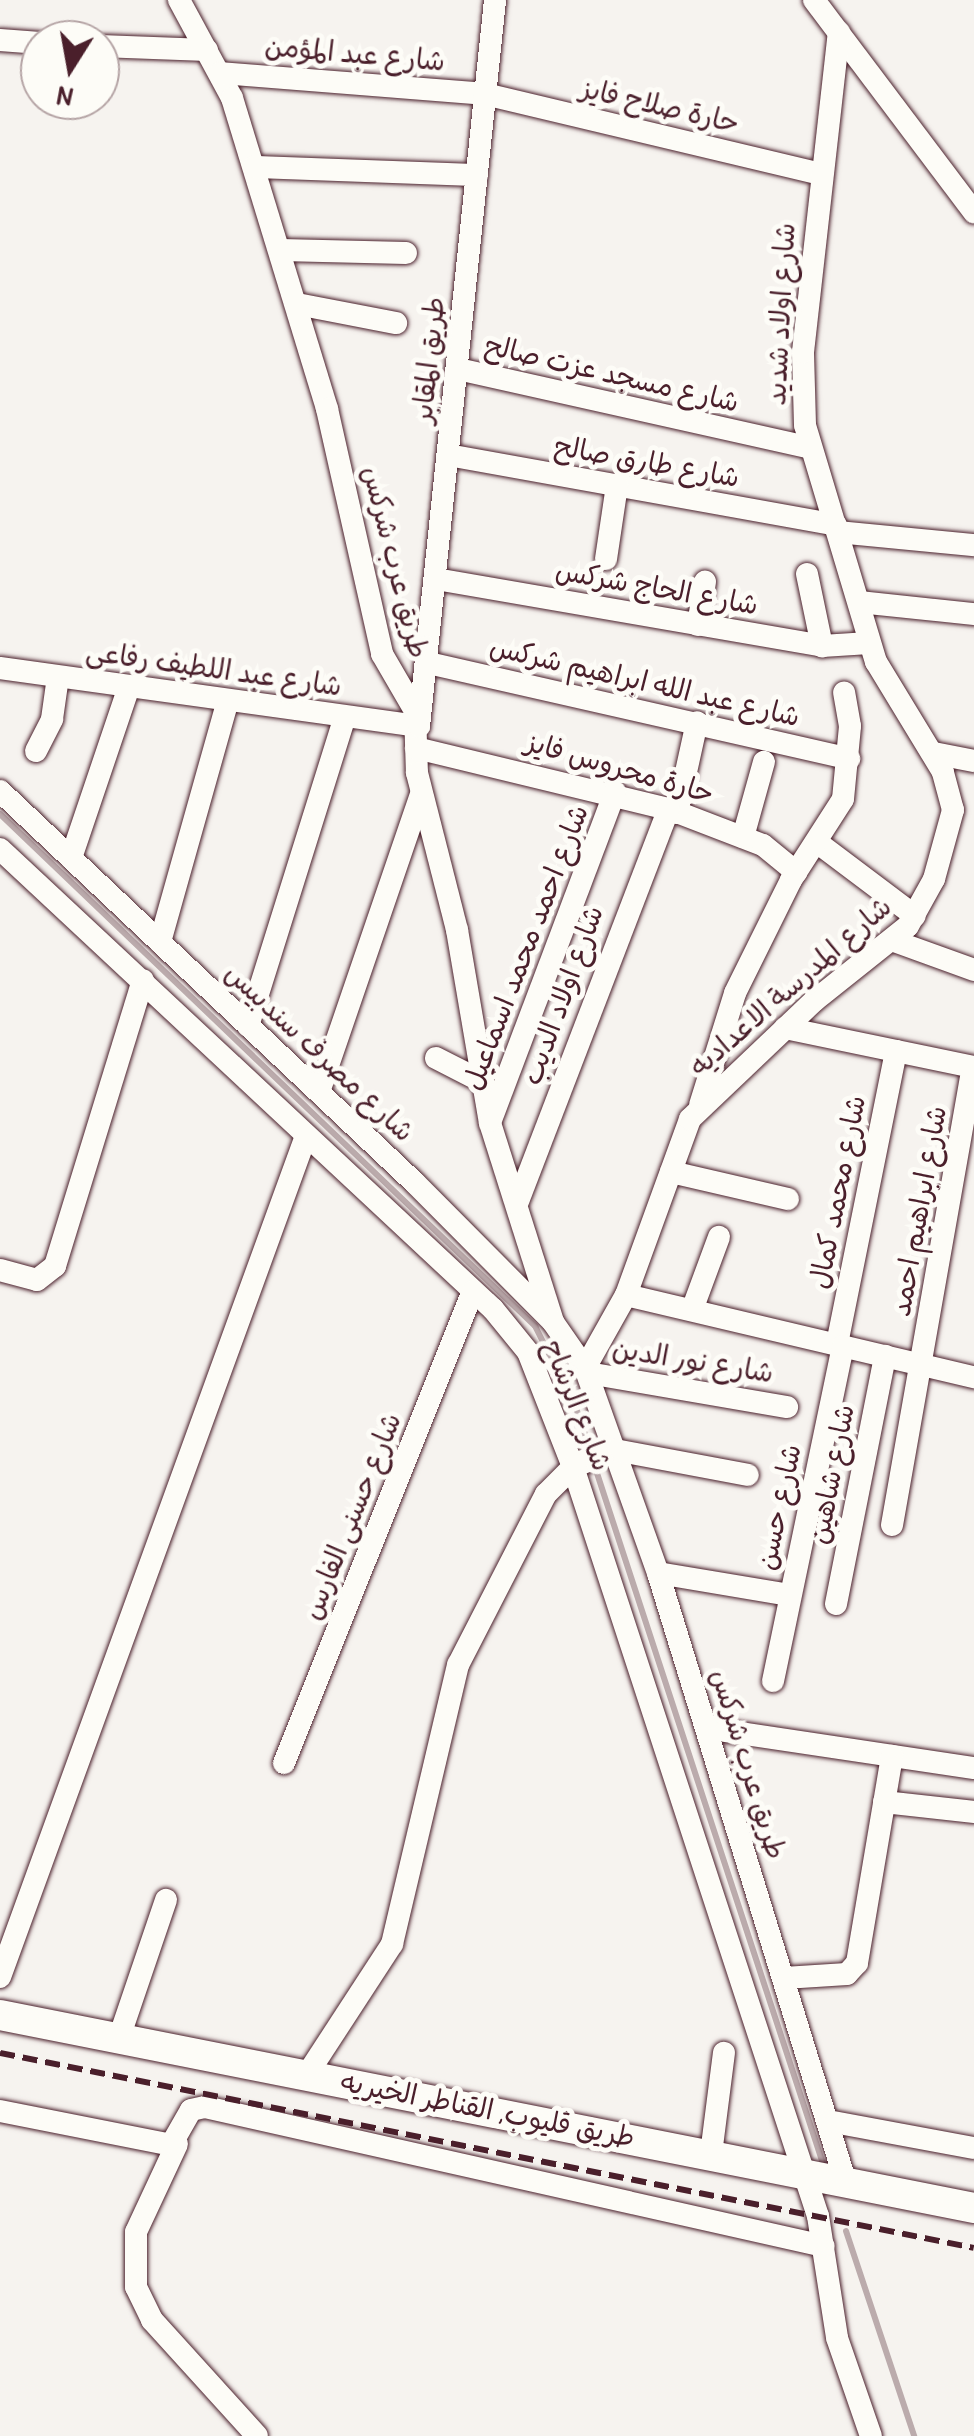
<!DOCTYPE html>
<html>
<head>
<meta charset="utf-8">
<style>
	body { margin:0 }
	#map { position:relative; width:974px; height:2436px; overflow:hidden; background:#f6f3ef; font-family:"Patrick Hand","Playpen Sans Arabic",sans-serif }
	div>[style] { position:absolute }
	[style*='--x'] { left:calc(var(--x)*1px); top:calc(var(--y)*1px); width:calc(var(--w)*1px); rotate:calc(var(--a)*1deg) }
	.stream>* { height:6px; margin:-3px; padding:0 3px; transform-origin:3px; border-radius:3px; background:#bbabac }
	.roads { filter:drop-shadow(0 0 2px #4a1f2b) drop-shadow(0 0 2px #4a1f2b) }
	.minor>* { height:22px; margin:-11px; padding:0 11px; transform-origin:11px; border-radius:11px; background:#fdfcf7 }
	.major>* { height:30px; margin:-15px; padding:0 15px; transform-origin:15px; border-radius:15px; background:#fdfcf7 }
	.rail>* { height:6px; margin-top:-3px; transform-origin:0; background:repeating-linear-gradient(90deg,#4a1f2b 0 15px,transparent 0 23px) }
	span { translate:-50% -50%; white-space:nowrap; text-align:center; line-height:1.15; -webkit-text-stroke:10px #fdfcf7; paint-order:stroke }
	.street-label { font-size:28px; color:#4a1f2b }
	.north { position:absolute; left:20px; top:20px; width:100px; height:100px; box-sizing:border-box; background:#fdfcf7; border:2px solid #b5a4a5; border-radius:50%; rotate:191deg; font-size:28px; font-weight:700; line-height:40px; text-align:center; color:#4a1f2b }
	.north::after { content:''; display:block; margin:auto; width:35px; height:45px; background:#4a1f2b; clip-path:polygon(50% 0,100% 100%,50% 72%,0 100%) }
</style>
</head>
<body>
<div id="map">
	<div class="stream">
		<i style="--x:0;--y:814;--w:741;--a:43.74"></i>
		<i style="--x:535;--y:1326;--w:89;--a:63.1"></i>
		<i style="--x:575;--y:1405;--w:50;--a:71.2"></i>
		<i style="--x:594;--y:1464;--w:743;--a:71.88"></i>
		<i style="--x:846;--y:2231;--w:216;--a:71.6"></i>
	</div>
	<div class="roads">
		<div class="minor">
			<i style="--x:179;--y:0;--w:111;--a:61.6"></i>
			<i style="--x:232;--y:98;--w:325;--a:73"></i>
			<i style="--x:327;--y:409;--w:251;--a:77.3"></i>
			<i style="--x:382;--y:654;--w:66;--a:59.9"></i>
			<i style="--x:415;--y:711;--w:62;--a:88.2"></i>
			<i style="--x:417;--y:773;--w:162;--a:75.7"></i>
			<i style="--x:457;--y:930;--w:196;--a:80.3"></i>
			<i style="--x:490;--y:1123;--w:206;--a:72.4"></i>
			<i style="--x:814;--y:0;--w:266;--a:53"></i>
			<i style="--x:0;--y:40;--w:40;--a:4.3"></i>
			<i style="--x:100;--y:46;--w:107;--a:2.1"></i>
			<i style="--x:220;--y:73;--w:266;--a:4.5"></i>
			<i style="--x:485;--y:94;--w:344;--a:13.4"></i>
			<i style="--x:254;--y:167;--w:223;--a:2.1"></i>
			<i style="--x:281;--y:250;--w:125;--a:1.4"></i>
			<i style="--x:297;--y:304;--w:101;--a:10.9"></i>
			<i style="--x:458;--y:369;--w:361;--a:12.6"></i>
			<i style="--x:448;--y:455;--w:394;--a:10.2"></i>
			<i style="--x:838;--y:532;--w:137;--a:5.5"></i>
			<i style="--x:606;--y:559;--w:75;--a:-81.5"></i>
			<i style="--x:807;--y:574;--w:74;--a:78.2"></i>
			<i style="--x:436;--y:579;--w:392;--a:9.8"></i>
			<i style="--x:822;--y:646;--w:47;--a:-3.7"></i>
			<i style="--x:859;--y:602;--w:116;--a:6"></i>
			<i style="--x:698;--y:625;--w:44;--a:-80.8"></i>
			<i style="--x:428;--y:663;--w:432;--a:12.8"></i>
			<i style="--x:0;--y:668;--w:423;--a:7.9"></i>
			<i style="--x:419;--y:726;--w:730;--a:-84.02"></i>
			<i style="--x:416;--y:748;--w:260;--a:13.6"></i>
			<i style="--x:669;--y:809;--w:101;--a:21"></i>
			<i style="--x:763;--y:845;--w:43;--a:39.3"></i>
			<i style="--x:36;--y:751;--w:36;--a:-63"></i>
			<i style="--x:52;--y:719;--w:42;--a:-81.9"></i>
			<i style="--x:933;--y:753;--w:42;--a:11"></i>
			<i style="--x:0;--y:791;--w:571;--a:43.37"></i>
			<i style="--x:415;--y:1183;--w:196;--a:45.2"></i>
			<i style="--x:553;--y:1322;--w:56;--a:55.2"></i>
			<i style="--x:585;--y:1368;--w:218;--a:70.4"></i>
			<i style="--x:658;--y:1573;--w:635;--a:72.88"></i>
			<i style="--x:677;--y:813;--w:93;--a:-77.6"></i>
			<i style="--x:743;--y:837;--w:78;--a:-74.4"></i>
			<i style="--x:818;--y:843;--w:121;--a:37"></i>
			<i style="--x:0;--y:849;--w:674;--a:43.02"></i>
			<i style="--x:493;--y:1309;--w:55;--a:50.9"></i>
			<i style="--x:528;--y:1352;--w:123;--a:68.6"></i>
			<i style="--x:573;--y:1467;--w:788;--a:71.89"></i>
			<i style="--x:818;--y:2216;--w:123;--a:81.1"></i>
			<i style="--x:837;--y:2338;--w:104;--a:70.9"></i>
			<i style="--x:71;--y:858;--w:181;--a:-71.3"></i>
			<i style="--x:894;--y:941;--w:85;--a:19.9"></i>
			<i style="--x:160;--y:942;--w:251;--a:-74.3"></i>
			<i style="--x:248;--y:1026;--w:324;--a:-72.6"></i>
			<i style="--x:785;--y:1028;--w:193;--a:11.7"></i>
			<i style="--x:436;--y:1058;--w:53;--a:27.1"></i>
			<i style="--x:319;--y:1092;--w:315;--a:-71.1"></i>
			<i style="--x:700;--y:1105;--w:117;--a:-72.6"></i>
			<i style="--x:735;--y:993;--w:126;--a:-63.6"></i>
			<i style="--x:791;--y:880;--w:96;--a:-57.3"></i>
			<i style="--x:843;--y:799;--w:73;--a:-84.5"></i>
			<i style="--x:850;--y:726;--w:34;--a:-100"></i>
			<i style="--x:491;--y:1120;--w:351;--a:-69.3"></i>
			<i style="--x:671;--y:1172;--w:120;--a:13"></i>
			<i style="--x:517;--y:1204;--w:423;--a:-69"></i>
			<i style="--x:0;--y:1270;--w:38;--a:15"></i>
			<i style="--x:37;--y:1280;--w:23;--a:-38"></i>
			<i style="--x:55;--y:1266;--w:299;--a:-72.9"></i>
			<i style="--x:626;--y:1295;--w:358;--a:13.3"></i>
			<i style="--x:692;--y:1310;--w:78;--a:-69.7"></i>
			<i style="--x:837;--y:1344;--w:299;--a:-78.6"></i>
			<i style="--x:585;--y:1368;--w:84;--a:-60.7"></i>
			<i style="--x:626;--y:1295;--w:187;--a:-70"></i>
			<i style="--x:690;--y:1119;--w:171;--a:-43.6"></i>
			<i style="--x:814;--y:1001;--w:120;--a:-38.6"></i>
			<i style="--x:908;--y:926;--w:54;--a:-61"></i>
			<i style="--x:934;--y:879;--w:72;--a:-74.6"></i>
			<i style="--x:953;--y:810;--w:39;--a:-105"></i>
			<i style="--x:943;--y:772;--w:129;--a:-121.3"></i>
			<i style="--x:876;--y:662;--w:247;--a:-106.7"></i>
			<i style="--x:805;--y:425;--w:73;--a:-91.6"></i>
			<i style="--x:803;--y:352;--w:322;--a:-83.6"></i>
			<i style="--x:588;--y:1373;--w:202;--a:9.7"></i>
			<i style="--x:892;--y:1525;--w:465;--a:-80"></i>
			<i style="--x:658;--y:1573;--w:134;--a:9.5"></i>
			<i style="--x:836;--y:1604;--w:253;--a:-78.8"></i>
			<i style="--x:773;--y:1681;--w:342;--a:-78.2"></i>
			<i style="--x:706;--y:1728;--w:271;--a:8.5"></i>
			<i style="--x:284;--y:1763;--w:508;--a:-68.18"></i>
			<i style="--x:884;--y:1802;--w:91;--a:6.3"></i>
			<i style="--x:0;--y:1977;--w:895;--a:-70.01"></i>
			<i style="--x:784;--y:1978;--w:63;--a:-3.6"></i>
			<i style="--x:847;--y:1974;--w:15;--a:-48"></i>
			<i style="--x:857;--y:1963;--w:210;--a:-80.4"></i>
			<i style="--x:119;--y:2038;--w:146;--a:-71.2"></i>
			<i style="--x:308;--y:2073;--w:154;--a:-56.9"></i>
			<i style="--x:392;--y:1944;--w:287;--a:-76.7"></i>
			<i style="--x:458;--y:1665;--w:192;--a:-62.8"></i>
			<i style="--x:546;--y:1494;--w:38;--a:-45"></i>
			<i style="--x:573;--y:1467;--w:45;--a:-22"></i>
			<i style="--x:615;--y:1450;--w:135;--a:10.6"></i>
			<i style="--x:0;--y:2111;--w:174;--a:11.2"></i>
			<i style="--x:171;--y:2145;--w:40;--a:-60.3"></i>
			<i style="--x:191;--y:2110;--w:14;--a:-12"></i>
			<i style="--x:205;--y:2107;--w:634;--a:12.66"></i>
			<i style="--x:828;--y:2121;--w:148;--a:10.5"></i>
			<i style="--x:177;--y:2144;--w:97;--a:115"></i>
			<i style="--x:136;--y:2232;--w:55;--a:90"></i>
			<i style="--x:136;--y:2287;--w:37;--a:64"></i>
			<i style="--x:152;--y:2320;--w:156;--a:47.8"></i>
			<i style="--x:711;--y:2154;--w:102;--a:-82.7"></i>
		</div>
		<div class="major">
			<i style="--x:0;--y:2015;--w:993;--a:11.21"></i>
		</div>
	</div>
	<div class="rail">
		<i style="--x:0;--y:2053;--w:993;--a:11.32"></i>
	</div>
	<div class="street-label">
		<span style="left:355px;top:53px;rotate:5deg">شارع عبد المؤمن</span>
		<span style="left:660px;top:105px;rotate:13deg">حارة صلاح فايز</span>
		<span style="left:780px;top:314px;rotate:-87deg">شارع اولاد شديد</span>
		<span style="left:428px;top:360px;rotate:-84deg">طريق المقابر</span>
		<span style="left:612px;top:373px;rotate:13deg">شارع مسجد عزت صالح</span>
		<span style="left:647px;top:461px;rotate:10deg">شارع طارق صالح</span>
		<span style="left:396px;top:562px;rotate:76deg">طريق عرب شركس</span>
		<span style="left:657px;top:587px;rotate:10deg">شارع الحاج شركس</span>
		<span style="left:214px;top:668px;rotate:8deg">شارع عبد اللطيف رفاعى</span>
		<span style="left:645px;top:681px;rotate:13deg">شارع عبد الله ابراهيم شركس</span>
		<span style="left:620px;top:767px;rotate:16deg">حارة محروس فايز</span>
		<span style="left:525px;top:947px;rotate:-69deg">شارع احمد محمد اسماعيل</span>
		<span style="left:790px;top:986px;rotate:-41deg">شارع المدرسة الاعداديه</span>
		<span style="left:562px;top:995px;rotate:-70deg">شارع اولاد الديب</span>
		<span style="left:320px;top:1052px;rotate:43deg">شارع مصرف سندبيس</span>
		<span style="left:837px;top:1192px;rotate:-79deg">شارع محمد كمال</span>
		<span style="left:918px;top:1211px;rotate:-80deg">شارع ابراهيم احمد</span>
		<span style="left:693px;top:1360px;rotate:9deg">شارع نور الدين</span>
		<span style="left:578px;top:1405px;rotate:68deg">شارع الرشاح</span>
		<span style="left:831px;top:1474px;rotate:-79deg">شارع شاهين</span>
		<span style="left:778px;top:1507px;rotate:-78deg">شارع حسن</span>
		<span style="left:351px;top:1516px;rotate:-68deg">شارع حسنى الفارس</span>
		<span style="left:749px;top:1764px;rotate:73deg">طريق عرب شركس</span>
		<span style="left:488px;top:2109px;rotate:11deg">طريق قليوب, القناطر الخيريه</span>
	</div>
	<div class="north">N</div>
</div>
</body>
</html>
